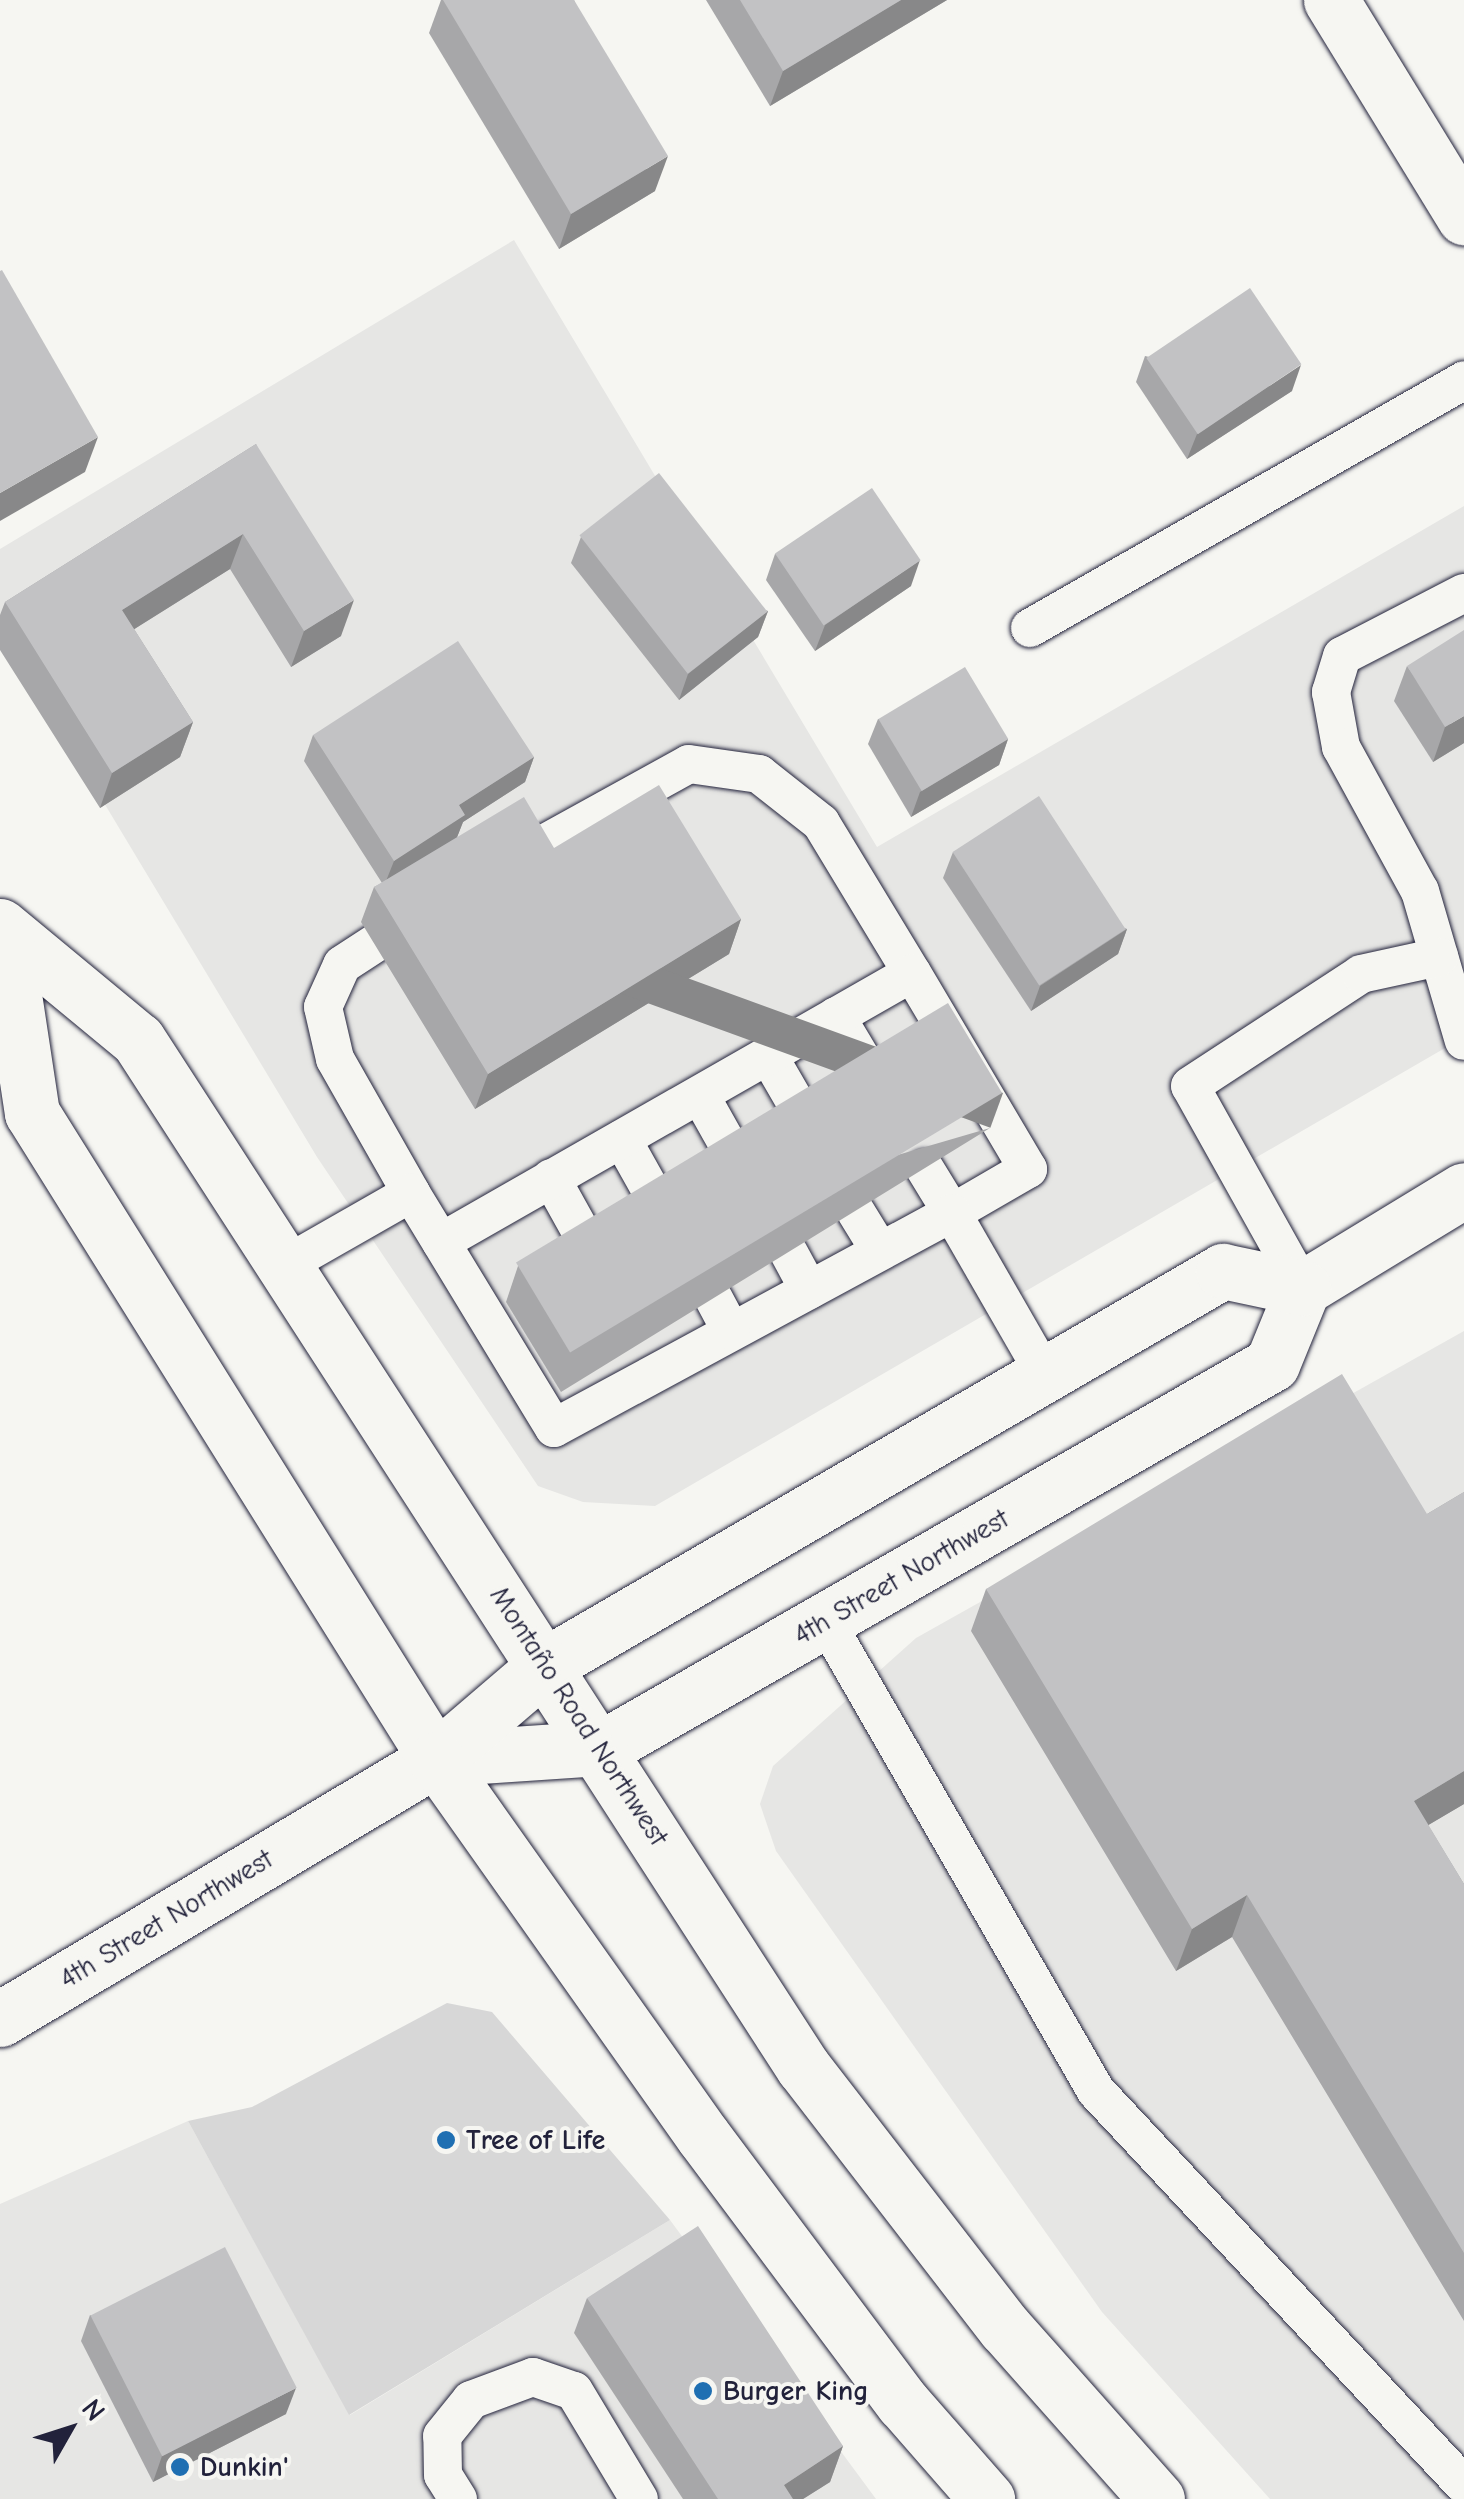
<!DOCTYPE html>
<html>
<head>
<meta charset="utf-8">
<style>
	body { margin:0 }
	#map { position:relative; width:1464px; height:2499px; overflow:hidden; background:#f6f6f2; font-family:"Comic Neue",sans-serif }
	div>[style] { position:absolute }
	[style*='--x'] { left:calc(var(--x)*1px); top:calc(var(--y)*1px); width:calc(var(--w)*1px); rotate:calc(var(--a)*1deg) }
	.built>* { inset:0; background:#e6e6e4 }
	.green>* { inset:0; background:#d7d7d7 }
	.roads { filter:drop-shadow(0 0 2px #22223b) drop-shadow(0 0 2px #22223b) }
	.service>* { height:38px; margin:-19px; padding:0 19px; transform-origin:19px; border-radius:19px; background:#f6f6f2 }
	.minor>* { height:55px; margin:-27.5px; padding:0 27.5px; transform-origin:27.5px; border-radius:27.5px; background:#f6f6f2 }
	.secondary>* { height:55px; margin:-27.5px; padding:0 27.5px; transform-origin:27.5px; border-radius:27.5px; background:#f6f6f2 }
	.primary>* { height:55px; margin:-27.5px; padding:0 27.5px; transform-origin:27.5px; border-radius:27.5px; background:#f6f6f2 }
	.wall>* { inset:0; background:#a7a7a9 }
	.shaded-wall>* { inset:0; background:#888889; transform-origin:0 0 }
	.building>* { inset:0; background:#c2c2c4; transform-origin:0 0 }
	.dots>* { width:28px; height:28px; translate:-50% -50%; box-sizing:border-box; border:5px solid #f6f6f2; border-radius:50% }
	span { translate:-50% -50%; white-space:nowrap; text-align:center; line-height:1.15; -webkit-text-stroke:8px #f6f6f2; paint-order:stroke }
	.street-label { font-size:28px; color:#22223b }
	.poi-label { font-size:28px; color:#22223b; font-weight:700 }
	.left { translate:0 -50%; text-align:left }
	.north { position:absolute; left:20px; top:2379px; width:100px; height:100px; -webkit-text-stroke:8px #f6f6f2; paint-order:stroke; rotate:51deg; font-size:28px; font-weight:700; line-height:40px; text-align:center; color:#22223b }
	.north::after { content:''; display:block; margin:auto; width:35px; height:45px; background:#22223b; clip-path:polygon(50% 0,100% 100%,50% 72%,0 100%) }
</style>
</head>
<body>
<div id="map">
	<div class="built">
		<i style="clip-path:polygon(514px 240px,877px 847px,1464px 506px,1464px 1037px,655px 1506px,583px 1502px,538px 1486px,317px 1157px,0 630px,0 549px)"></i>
		<i style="clip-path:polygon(1464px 1331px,1464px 2499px,1270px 2499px,1102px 2312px,776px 1851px,760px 1804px,773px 1766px,916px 1638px)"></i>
		<i style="clip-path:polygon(188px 2121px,350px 2415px,670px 2220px,876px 2499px,0 2499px,0 2204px)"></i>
	</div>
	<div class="green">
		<i style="clip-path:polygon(447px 2003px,492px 2012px,670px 2220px,349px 2415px,188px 2121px,252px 2107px)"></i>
	</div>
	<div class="roads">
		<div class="service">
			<i style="--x:1464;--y:593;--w:137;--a:152.7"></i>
			<i style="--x:1342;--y:656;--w:38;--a:107"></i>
			<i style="--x:1331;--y:692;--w:56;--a:79.7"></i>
			<i style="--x:1341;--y:747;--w:164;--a:61.3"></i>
			<i style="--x:1420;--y:891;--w:156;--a:73.7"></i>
			<i style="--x:1030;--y:628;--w:500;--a:-29.7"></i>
			<i style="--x:524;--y:855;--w:188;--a:-28.9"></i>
			<i style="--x:689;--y:764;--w:71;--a:8.1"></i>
			<i style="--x:759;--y:774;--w:79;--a:38.3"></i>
			<i style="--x:821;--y:823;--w:175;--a:58.8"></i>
			<i style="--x:374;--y:944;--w:38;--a:147"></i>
			<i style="--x:342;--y:965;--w:46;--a:114.3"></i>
			<i style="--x:323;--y:1007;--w:53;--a:77"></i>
			<i style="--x:335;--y:1059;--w:154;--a:60.4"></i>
			<i style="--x:836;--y:1016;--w:72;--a:59.2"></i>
			<i style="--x:768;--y:1055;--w:74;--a:60"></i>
			<i style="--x:700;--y:1095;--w:76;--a:60.7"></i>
			<i style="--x:622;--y:1139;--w:78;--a:60.8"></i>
			<i style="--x:551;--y:1178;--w:82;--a:60.9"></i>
			<i style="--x:856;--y:1212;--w:46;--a:58.4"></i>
			<i style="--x:441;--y:1242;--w:542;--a:-29.73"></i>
			<i style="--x:912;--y:973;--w:228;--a:59.4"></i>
			<i style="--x:1028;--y:1169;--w:88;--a:149.9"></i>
			<i style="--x:952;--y:1213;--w:52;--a:-121.5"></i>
			<i style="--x:789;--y:1253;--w:42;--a:61.6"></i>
			<i style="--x:285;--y:1265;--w:145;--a:-29.7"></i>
			<i style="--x:411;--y:1193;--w:275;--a:58.7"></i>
			<i style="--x:554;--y:1428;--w:452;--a:-28.4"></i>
			<i style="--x:952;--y:1213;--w:187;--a:60.1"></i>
			<i style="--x:1303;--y:1288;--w:231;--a:-119.2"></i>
			<i style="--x:1190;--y:1086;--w:204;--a:-33.2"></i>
			<i style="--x:1361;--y:974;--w:80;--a:-12.3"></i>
			<i style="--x:714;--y:1299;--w:36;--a:62"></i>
			<i style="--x:825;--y:1620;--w:543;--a:60.09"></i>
			<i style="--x:1096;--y:2091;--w:539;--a:46.95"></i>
			<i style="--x:458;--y:2499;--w:28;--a:-122"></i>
			<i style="--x:443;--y:2475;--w:39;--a:-91"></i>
			<i style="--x:442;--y:2436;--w:46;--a:-51.1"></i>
			<i style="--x:471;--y:2400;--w:66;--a:-20.4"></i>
			<i style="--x:533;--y:2377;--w:43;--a:18.9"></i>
			<i style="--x:574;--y:2391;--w:126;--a:59"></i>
		</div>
		<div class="minor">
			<i style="--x:1331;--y:0;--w:255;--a:58.5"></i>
		</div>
		<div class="secondary">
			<i style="--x:436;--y:1759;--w:166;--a:-3.8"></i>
			<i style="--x:602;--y:1748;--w:772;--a:-29.82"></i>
			<i style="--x:1272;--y:1364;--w:82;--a:-67.8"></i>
			<i style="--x:1303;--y:1288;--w:188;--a:-31.3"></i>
			<i style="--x:0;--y:2019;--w:508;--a:-30.81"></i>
			<i style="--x:436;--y:1759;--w:146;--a:-40.6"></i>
			<i style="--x:547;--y:1664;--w:782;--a:-30.17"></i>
			<i style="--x:1223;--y:1271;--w:82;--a:12"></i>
		</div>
		<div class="primary">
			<i style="--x:0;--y:926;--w:179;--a:39.6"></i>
			<i style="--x:138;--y:1040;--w:1224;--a:57.08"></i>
			<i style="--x:803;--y:2067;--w:330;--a:52.3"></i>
			<i style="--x:1005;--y:2328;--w:229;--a:48.4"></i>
			<i style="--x:5;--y:935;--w:180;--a:81.4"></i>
			<i style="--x:32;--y:1113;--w:762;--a:57.98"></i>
			<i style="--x:436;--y:1759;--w:462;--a:54.7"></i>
			<i style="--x:703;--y:2136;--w:334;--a:53.2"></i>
			<i style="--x:903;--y:2403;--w:128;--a:48.8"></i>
		</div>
	</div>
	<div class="wall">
		<i style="clip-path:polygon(441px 0,574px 0,655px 191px,559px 249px,429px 33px)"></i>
		<i style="clip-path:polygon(706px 0,947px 0,770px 106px)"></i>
		<i style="clip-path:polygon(1145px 356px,1292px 391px,1187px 459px,1136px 382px)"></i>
		<i style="clip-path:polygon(256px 444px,341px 636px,291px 667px,230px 569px,134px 629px,193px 722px,180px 757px,100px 808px,0 650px,0 615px,5px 602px)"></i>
		<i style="clip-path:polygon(581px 537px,768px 611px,758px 637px,679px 700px,571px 563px)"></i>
		<i style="clip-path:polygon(775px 554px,911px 586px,815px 651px,766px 580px)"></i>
		<i style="clip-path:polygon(1407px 666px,1464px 743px,1433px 762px,1394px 701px)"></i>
		<i style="clip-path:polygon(878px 719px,1008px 739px,999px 765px,911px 817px,868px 744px)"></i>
		<i style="clip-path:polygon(313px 735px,534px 757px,525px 782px,463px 822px,457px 837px,554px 848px,741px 919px,729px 954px,475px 1109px,361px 922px,374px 887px,382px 883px,304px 761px)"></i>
		<i style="clip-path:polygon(953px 852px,1127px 929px,1118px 954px,1031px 1011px,943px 878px)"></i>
		<i style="clip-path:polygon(990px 1128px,561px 1392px,506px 1302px,518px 1266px)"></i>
		<i style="clip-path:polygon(1464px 1492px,1464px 1804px,1428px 1825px,1464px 1884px,1464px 2321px,1232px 1937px,1176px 1971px,971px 1631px,986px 1589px,1427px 1514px)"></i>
		<i style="clip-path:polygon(587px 2298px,843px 2446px,830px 2482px,803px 2499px,683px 2499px,574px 2333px)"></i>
		<i style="clip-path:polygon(90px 2315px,286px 2414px,153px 2482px,81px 2341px)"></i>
	</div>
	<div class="shaded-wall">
		<i style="clip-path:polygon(901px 0,947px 0,770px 106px,783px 71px)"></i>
		<i style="clip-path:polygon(668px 156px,655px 191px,559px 249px,571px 214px)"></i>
		<i style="clip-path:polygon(1301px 365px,1292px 391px,1187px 459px,1197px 434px)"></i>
		<i style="clip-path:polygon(98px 437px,85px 472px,0 521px,0 493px)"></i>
		<i style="clip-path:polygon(243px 534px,230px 569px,109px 645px,122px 610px)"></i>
		<i style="clip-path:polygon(920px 560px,911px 586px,815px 651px,825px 625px)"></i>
		<i style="clip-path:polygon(354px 600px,341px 636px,291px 667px,304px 631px)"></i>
		<i style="clip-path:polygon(768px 611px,758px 637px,679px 700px,688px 674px)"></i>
		<i style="clip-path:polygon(1464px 716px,1464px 743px,1433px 762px,1445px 727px)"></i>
		<i style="clip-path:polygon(193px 722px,180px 757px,100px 808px,112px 773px)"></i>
		<i style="clip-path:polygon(1008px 739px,999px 765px,911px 817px,920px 792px)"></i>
		<i style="clip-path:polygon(534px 757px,525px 782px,463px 822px,456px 840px,384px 886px,394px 861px,459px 805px)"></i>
		<i style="clip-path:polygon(741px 919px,729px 954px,475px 1109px,488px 1074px)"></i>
		<i style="clip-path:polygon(1127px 929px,1118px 954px,1031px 1011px,1040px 986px)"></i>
		<i style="left:1003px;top:1093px;width:37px;height:504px;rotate:110deg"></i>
		<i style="clip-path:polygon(1464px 1771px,1464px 1804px,1398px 1843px,1414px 1801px)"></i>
		<i style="clip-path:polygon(1247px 1895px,1232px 1937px,1176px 1971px,1192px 1929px)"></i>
		<i style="clip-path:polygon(296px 2388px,286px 2414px,153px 2482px,162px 2456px)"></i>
		<i style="clip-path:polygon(843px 2446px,830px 2482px,803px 2499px,779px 2499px,784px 2485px)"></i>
	</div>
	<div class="building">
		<i style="clip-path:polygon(443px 0,574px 0,668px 156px,571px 214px)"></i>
		<i style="clip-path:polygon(740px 0,901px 0,783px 71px)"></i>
		<i style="clip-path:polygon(2px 270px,98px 437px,0 493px,0 271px)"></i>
		<i style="left:1250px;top:288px;width:92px;height:125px;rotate:56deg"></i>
		<i style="clip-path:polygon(256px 444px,354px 600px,304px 631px,243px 534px,122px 610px,193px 722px,112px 773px,5px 602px)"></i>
		<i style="left:659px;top:473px;width:176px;height:101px;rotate:52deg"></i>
		<i style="left:872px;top:488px;width:87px;height:117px;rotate:56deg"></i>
		<i style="clip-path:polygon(1464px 630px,1464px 716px,1445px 727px,1407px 666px)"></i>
		<i style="clip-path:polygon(458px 641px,534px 757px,459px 805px,465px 815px,394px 861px,313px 735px)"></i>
		<i style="left:965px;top:667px;width:84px;height:101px;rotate:59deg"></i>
		<i style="clip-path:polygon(659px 785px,741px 919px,488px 1074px,374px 887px,524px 797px,554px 848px)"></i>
		<i style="left:1039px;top:796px;width:159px;height:103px;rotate:57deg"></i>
		<i style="left:948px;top:1003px;width:105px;height:504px;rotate:59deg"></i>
		<i style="clip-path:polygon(1342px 1374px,1427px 1514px,1464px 1492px,1464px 1771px,1414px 1801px,1464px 1884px,1464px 2253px,1247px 1895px,1192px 1929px,986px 1589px)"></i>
		<i style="clip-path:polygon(698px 2226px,843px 2446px,784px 2485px,793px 2499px,718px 2499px,587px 2298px)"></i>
		<i style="left:225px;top:2247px;width:158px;height:151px;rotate:63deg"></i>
	</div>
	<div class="dots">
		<i style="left:446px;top:2140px;background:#1f6fb2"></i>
		<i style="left:703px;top:2391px;background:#1f6fb2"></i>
		<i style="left:180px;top:2467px;background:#1f6fb2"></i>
	</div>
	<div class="street-label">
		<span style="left:901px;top:1577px;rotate:-30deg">4th Street Northwest</span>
		<span style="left:579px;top:1716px;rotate:57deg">Montaño Road Northwest</span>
		<span style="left:166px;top:1919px;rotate:-31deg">4th Street Northwest</span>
	</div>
	<div class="poi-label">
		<span class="left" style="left:466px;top:2140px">Tree of Life</span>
		<span class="left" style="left:723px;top:2391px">Burger King</span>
		<span class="left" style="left:200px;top:2467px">Dunkin'</span>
	</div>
	<div class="north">N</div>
</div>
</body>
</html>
